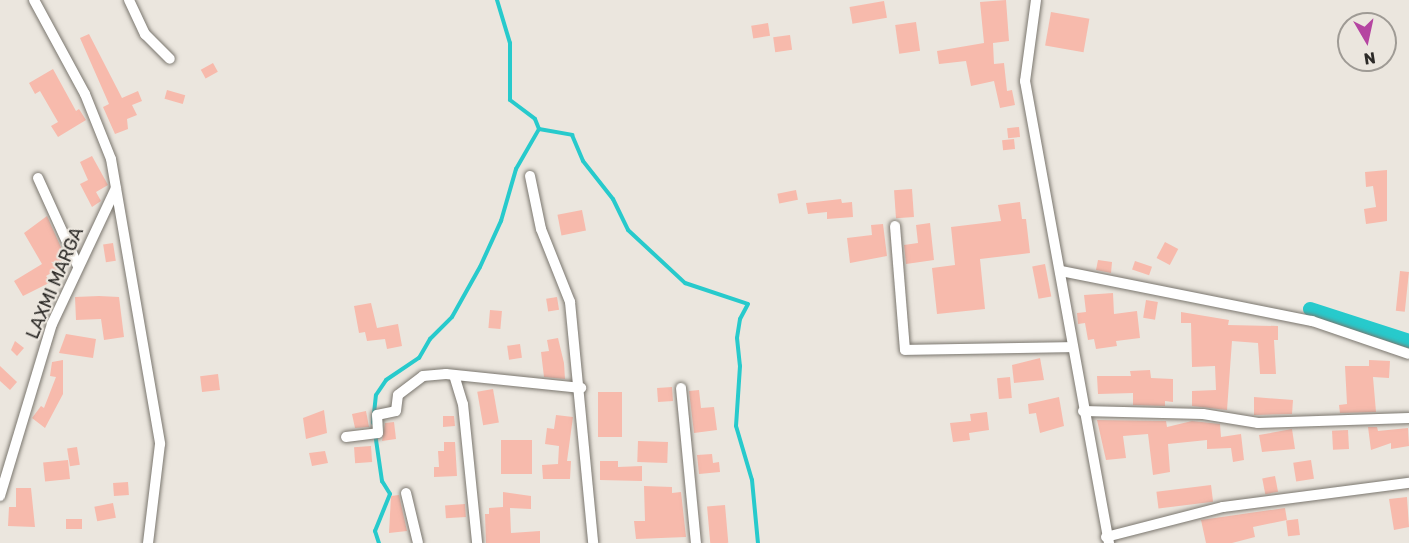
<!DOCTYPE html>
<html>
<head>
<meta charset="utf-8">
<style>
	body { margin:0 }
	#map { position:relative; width:1409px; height:543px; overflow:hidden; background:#ebe6de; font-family:Rubik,sans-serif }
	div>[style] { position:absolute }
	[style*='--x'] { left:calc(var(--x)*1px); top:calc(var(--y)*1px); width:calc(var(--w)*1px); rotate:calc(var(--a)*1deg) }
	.stream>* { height:4px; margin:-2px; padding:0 2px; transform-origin:2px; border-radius:2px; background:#27cacc }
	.canal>* { height:14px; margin:-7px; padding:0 7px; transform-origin:7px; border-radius:7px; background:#27cacc }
	.building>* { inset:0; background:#f7baac; transform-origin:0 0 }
	.roads { filter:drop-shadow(0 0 2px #7a766e) drop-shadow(0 0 2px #7a766e) }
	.minor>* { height:10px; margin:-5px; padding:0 5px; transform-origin:5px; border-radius:5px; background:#fff }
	span { translate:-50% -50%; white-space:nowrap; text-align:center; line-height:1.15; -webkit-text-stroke:4.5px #ebe6de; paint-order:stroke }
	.street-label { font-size:18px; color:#2c2a27 }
	.north { position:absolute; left:1337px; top:12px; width:60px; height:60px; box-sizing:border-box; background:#ebe6de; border:2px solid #9f9b95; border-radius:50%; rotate:171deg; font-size:16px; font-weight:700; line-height:24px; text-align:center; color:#2c2a27 }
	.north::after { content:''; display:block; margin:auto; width:21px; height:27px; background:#b545a1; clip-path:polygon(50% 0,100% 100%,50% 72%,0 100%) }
</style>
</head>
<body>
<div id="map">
	<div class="stream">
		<i style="--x:497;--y:0;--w:45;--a:73.2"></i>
		<i style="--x:510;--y:43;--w:57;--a:90"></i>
		<i style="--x:510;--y:100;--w:31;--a:37"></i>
		<i style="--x:535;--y:119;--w:11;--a:68"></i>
		<i style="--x:539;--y:129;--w:34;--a:10"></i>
		<i style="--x:572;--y:135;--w:28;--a:67"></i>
		<i style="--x:583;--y:161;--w:48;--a:51.7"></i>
		<i style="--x:613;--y:199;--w:34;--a:64"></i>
		<i style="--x:628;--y:230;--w:78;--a:42.9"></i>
		<i style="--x:685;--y:283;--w:66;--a:18.4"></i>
		<i style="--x:748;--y:304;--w:17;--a:118"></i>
		<i style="--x:740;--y:319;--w:19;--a:99"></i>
		<i style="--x:737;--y:338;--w:28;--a:84"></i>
		<i style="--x:740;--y:366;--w:60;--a:93.8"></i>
		<i style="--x:736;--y:426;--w:56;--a:73.5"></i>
		<i style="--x:752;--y:480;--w:63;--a:84.6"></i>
		<i style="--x:373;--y:423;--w:28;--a:-84"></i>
		<i style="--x:376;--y:395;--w:18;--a:-56"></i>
		<i style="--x:386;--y:380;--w:40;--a:-34"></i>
		<i style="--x:419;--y:358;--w:22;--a:-60"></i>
		<i style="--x:430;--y:339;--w:31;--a:-45"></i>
		<i style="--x:452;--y:317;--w:57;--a:-60.8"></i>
		<i style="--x:480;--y:267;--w:51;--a:-65.5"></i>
		<i style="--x:501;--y:221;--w:54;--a:-73.9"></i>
		<i style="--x:516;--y:169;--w:46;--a:-60.1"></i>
		<i style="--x:375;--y:433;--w:49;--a:81.7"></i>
		<i style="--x:382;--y:481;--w:15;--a:58"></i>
		<i style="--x:390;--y:494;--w:40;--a:112"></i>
		<i style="--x:375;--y:531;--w:13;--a:72"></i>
	</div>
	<div class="canal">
		<i style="--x:1310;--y:309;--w:104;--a:17.9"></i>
	</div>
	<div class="building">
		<i style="clip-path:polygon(1006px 0,1009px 41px,993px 43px,994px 64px,1004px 63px,1007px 91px,1012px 90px,1015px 105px,1000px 108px,994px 81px,971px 86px,966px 61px,939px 64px,937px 51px,984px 43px,980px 2px)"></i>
		<i style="left:884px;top:1px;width:17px;height:35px;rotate:80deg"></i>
		<i style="left:1051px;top:12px;width:39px;height:34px;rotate:10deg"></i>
		<i style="left:916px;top:22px;width:29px;height:21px;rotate:82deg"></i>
		<i style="left:768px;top:23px;width:13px;height:17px;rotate:81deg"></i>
		<i style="clip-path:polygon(89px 34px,122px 98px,138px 91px,142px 101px,132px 105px,137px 115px,127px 119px,128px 129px,115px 134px,103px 107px,109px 104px,80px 38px)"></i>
		<i style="left:790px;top:35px;width:15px;height:17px;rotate:82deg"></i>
		<i style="left:213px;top:63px;width:10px;height:14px;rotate:61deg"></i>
		<i style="clip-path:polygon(53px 69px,76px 111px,79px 109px,86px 120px,58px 137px,51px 126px,58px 122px,40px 91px,35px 94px,29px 83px)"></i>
		<i style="left:167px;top:90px;width:19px;height:9px;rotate:16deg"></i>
		<i style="left:1019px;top:127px;width:10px;height:12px;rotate:84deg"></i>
		<i style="left:1014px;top:139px;width:10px;height:12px;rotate:84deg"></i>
		<i style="clip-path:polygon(92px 156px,108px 185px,96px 192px,101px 201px,92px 207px,80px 184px,88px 180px,80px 162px)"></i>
		<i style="clip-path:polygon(1387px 170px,1387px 221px,1366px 224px,1364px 209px,1376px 207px,1373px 186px,1366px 187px,1365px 172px)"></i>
		<i style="left:912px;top:189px;width:28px;height:18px;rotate:86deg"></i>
		<i style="left:796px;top:190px;width:10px;height:19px;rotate:79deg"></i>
		<i style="clip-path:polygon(841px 199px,842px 203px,852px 202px,853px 217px,827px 219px,827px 212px,808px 214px,806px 203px)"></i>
		<i style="clip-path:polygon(1020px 202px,1022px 219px,1026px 219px,1030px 253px,980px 259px,985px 309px,937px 314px,932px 268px,955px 265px,951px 227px,1001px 221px,998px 205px)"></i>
		<i style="left:582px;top:210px;width:21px;height:25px;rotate:79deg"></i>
		<i style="clip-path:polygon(47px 216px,68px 263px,46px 276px,51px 282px,23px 296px,14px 281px,42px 264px,24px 233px)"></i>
		<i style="clip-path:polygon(930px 223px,934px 260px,906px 264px,904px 245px,918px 243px,916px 225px)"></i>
		<i style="clip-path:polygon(883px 224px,887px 256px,850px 263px,847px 238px,872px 235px,871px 225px)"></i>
		<i style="left:1165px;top:242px;width:15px;height:18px;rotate:28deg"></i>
		<i style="left:113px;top:243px;width:18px;height:10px;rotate:81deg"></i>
		<i style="clip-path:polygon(1098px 260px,1112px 262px,1111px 273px,1096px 270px)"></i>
		<i style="left:1135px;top:261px;width:18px;height:9px;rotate:19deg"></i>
		<i style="left:1045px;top:264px;width:33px;height:13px;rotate:79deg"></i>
		<i style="left:1400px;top:271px;width:9px;height:40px;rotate:6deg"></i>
		<i style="clip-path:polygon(1113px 293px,1114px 314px,1137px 311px,1140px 338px,1116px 341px,1117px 346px,1096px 349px,1094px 339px,1088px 340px,1085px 323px,1078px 324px,1077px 313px,1086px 312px,1084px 295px)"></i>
		<i style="clip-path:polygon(99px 296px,119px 297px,124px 337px,104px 340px,101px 319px,76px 320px,75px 297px)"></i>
		<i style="left:557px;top:297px;width:13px;height:11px;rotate:81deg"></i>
		<i style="left:1146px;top:300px;width:12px;height:18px;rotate:9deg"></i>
		<i style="clip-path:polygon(371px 303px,377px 328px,398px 324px,402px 346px,387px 349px,385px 339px,367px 341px,365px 332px,359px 333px,354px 306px)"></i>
		<i style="left:490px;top:310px;width:12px;height:18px;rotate:5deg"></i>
		<i style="clip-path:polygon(1181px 312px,1229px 320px,1228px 325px,1278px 326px,1278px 340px,1274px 340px,1276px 374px,1260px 374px,1258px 343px,1232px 341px,1227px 410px,1192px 406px,1192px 391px,1216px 390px,1215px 366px,1192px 367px,1191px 323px,1181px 323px)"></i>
		<i style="clip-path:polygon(66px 334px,96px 339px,93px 358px,59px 353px)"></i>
		<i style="clip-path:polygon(558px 338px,564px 363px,565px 379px,544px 377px,541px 352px,549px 351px,547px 340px)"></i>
		<i style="clip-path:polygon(15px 341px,24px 348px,17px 356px,11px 350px)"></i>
		<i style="left:520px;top:344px;width:14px;height:13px;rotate:82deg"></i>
		<i style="clip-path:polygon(1040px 358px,1044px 380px,1014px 383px,1012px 365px)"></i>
		<i style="clip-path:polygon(63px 360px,63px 394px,45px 428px,32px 418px,41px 406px,44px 408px,56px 377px,50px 376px,52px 362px)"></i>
		<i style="clip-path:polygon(1369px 360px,1390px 361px,1389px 378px,1373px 377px,1376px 412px,1340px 413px,1339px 405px,1347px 404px,1345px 366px,1369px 366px)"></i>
		<i style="clip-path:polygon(0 366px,17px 382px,10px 390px,0 381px)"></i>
		<i style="clip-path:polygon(1150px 370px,1151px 378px,1173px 379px,1173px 402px,1165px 401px,1165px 406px,1133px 405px,1133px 393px,1098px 394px,1097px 376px,1131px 376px,1130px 371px)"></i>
		<i style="left:218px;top:374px;width:16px;height:18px;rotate:83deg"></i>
		<i style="left:1010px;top:377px;width:21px;height:13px;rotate:85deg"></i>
		<i style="left:672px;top:387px;width:14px;height:15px;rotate:86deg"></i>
		<i style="left:493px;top:389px;width:34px;height:16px;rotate:80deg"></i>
		<i style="clip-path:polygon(699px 390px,701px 408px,714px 407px,717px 430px,694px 433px,689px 391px)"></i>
		<i style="left:598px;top:392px;width:24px;height:45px"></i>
		<i style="clip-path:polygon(1059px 397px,1064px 426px,1040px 433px,1036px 413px,1029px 414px,1028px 404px)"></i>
		<i style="clip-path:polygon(1254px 397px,1293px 400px,1292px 414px,1254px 415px)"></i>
		<i style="clip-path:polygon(324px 410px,327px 433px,306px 439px,303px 418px)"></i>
		<i style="clip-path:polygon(366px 411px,369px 427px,355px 428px,352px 414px)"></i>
		<i style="clip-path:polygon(987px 412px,989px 430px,969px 433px,970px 440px,953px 442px,950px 423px,971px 421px,970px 414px)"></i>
		<i style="clip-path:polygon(556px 415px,573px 417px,567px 461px,571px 461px,570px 479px,543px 479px,542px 465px,558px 464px,559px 446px,545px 444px,547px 428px,554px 429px)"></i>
		<i style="clip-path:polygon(443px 416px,454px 416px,455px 426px,443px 427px)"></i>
		<i style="clip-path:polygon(1097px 420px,1166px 421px,1167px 427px,1192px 421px,1220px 424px,1221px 437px,1241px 434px,1244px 460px,1233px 462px,1231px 448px,1207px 449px,1207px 440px,1168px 444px,1170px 472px,1153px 475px,1148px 434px,1123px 436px,1126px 458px,1106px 460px)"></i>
		<i style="clip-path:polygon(394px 422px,396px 439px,382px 441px,385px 423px)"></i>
		<i style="clip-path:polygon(1368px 427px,1377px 427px,1378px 431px,1408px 428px,1409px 446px,1391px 449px,1391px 443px,1371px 450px)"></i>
		<i style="clip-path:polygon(1292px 429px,1295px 449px,1262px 452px,1259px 435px)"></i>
		<i style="left:1348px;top:430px;width:19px;height:16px;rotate:87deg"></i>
		<i style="left:532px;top:440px;width:34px;height:31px;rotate:90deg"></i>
		<i style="left:638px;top:441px;width:30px;height:21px;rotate:2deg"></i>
		<i style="clip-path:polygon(444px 442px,455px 442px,457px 476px,434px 477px,434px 467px,439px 467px,438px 451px,444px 451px)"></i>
		<i style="left:371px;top:446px;width:16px;height:17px;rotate:86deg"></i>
		<i style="left:77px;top:447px;width:18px;height:10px;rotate:81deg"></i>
		<i style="clip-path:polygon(325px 451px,328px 463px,312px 466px,309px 453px)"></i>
		<i style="clip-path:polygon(712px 454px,713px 463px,719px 462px,720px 472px,699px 474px,697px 455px)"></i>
		<i style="left:68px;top:460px;width:19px;height:25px;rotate:84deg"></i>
		<i style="left:1311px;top:460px;width:19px;height:18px;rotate:81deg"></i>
		<i style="clip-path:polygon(600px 461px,618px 461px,618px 467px,642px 466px,642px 481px,600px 480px)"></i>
		<i style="left:1275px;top:476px;width:16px;height:13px;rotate:79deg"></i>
		<i style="left:128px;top:482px;width:13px;height:15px;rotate:86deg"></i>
		<i style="left:1211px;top:485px;width:17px;height:55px;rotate:83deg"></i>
		<i style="clip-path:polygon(644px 486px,672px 487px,672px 493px,681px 492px,686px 537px,636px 539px,634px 521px,645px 521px)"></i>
		<i style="clip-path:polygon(16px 488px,31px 488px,35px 527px,8px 526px,9px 507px,16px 507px)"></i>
		<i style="clip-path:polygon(503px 492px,531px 496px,531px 509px,510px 508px,511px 533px,540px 531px,540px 543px,486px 543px,485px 514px,489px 514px,489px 508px,503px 507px)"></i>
		<i style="clip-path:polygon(399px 495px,407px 531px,389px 533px,391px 496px)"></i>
		<i style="clip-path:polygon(1407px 497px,1409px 527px,1394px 530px,1389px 499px)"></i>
		<i style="left:113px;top:503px;width:15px;height:19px;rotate:79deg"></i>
		<i style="left:465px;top:504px;width:13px;height:20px;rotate:86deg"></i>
		<i style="left:725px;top:505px;width:38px;height:18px;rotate:85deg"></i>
		<i style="clip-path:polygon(1285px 508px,1287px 520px,1253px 527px,1255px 537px,1232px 543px,1206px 543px,1201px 520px)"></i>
		<i style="left:82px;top:519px;width:10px;height:16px;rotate:90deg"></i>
		<i style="left:1298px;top:519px;width:16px;height:12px;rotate:83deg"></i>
	</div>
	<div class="roads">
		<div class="minor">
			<i style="--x:34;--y:0;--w:107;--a:61.5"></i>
			<i style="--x:85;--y:94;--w:70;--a:68.2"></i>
			<i style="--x:111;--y:159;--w:289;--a:80.2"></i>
			<i style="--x:160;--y:444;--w:100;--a:96.9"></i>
			<i style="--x:129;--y:0;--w:38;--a:65"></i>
			<i style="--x:145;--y:34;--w:35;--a:45"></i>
			<i style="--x:1036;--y:0;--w:82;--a:97.7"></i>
			<i style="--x:1025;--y:81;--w:470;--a:79.7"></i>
			<i style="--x:530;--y:176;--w:54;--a:78.3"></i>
			<i style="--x:541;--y:229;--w:79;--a:68.3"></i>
			<i style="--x:570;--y:302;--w:242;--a:84.5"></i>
			<i style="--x:38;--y:178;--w:97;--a:65.6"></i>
			<i style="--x:895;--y:226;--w:124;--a:85.4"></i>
			<i style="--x:905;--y:350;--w:168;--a:-1"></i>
			<i style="--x:1061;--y:271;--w:256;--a:11.3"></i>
			<i style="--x:1312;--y:321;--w:102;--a:18.8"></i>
			<i style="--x:454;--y:375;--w:30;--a:73"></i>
			<i style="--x:463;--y:404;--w:140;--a:84.2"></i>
			<i style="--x:681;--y:388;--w:156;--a:84.5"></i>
			<i style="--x:1083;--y:411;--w:120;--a:1.4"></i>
			<i style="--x:1203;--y:414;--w:56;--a:9.3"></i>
			<i style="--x:1258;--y:423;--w:151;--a:-1.9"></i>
			<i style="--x:346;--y:437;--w:32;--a:-7"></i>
			<i style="--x:378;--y:433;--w:18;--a:-93"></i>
			<i style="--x:377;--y:415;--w:19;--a:-12"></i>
			<i style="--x:396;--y:411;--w:16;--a:-83"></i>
			<i style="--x:398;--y:395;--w:31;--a:-37"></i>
			<i style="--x:423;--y:376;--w:23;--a:-5"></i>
			<i style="--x:446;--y:374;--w:136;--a:5.9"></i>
			<i style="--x:406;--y:493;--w:51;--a:76.5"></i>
			<i style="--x:0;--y:496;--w:180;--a:-73.2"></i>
			<i style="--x:52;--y:324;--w:150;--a:-64.8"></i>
			<i style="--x:1106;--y:537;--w:121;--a:-14.4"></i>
			<i style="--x:1223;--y:507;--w:188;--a:-7.4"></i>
		</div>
	</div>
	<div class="street-label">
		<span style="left:55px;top:283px;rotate:-67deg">LAXMI MARGA</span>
	</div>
	<div class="north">N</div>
</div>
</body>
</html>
